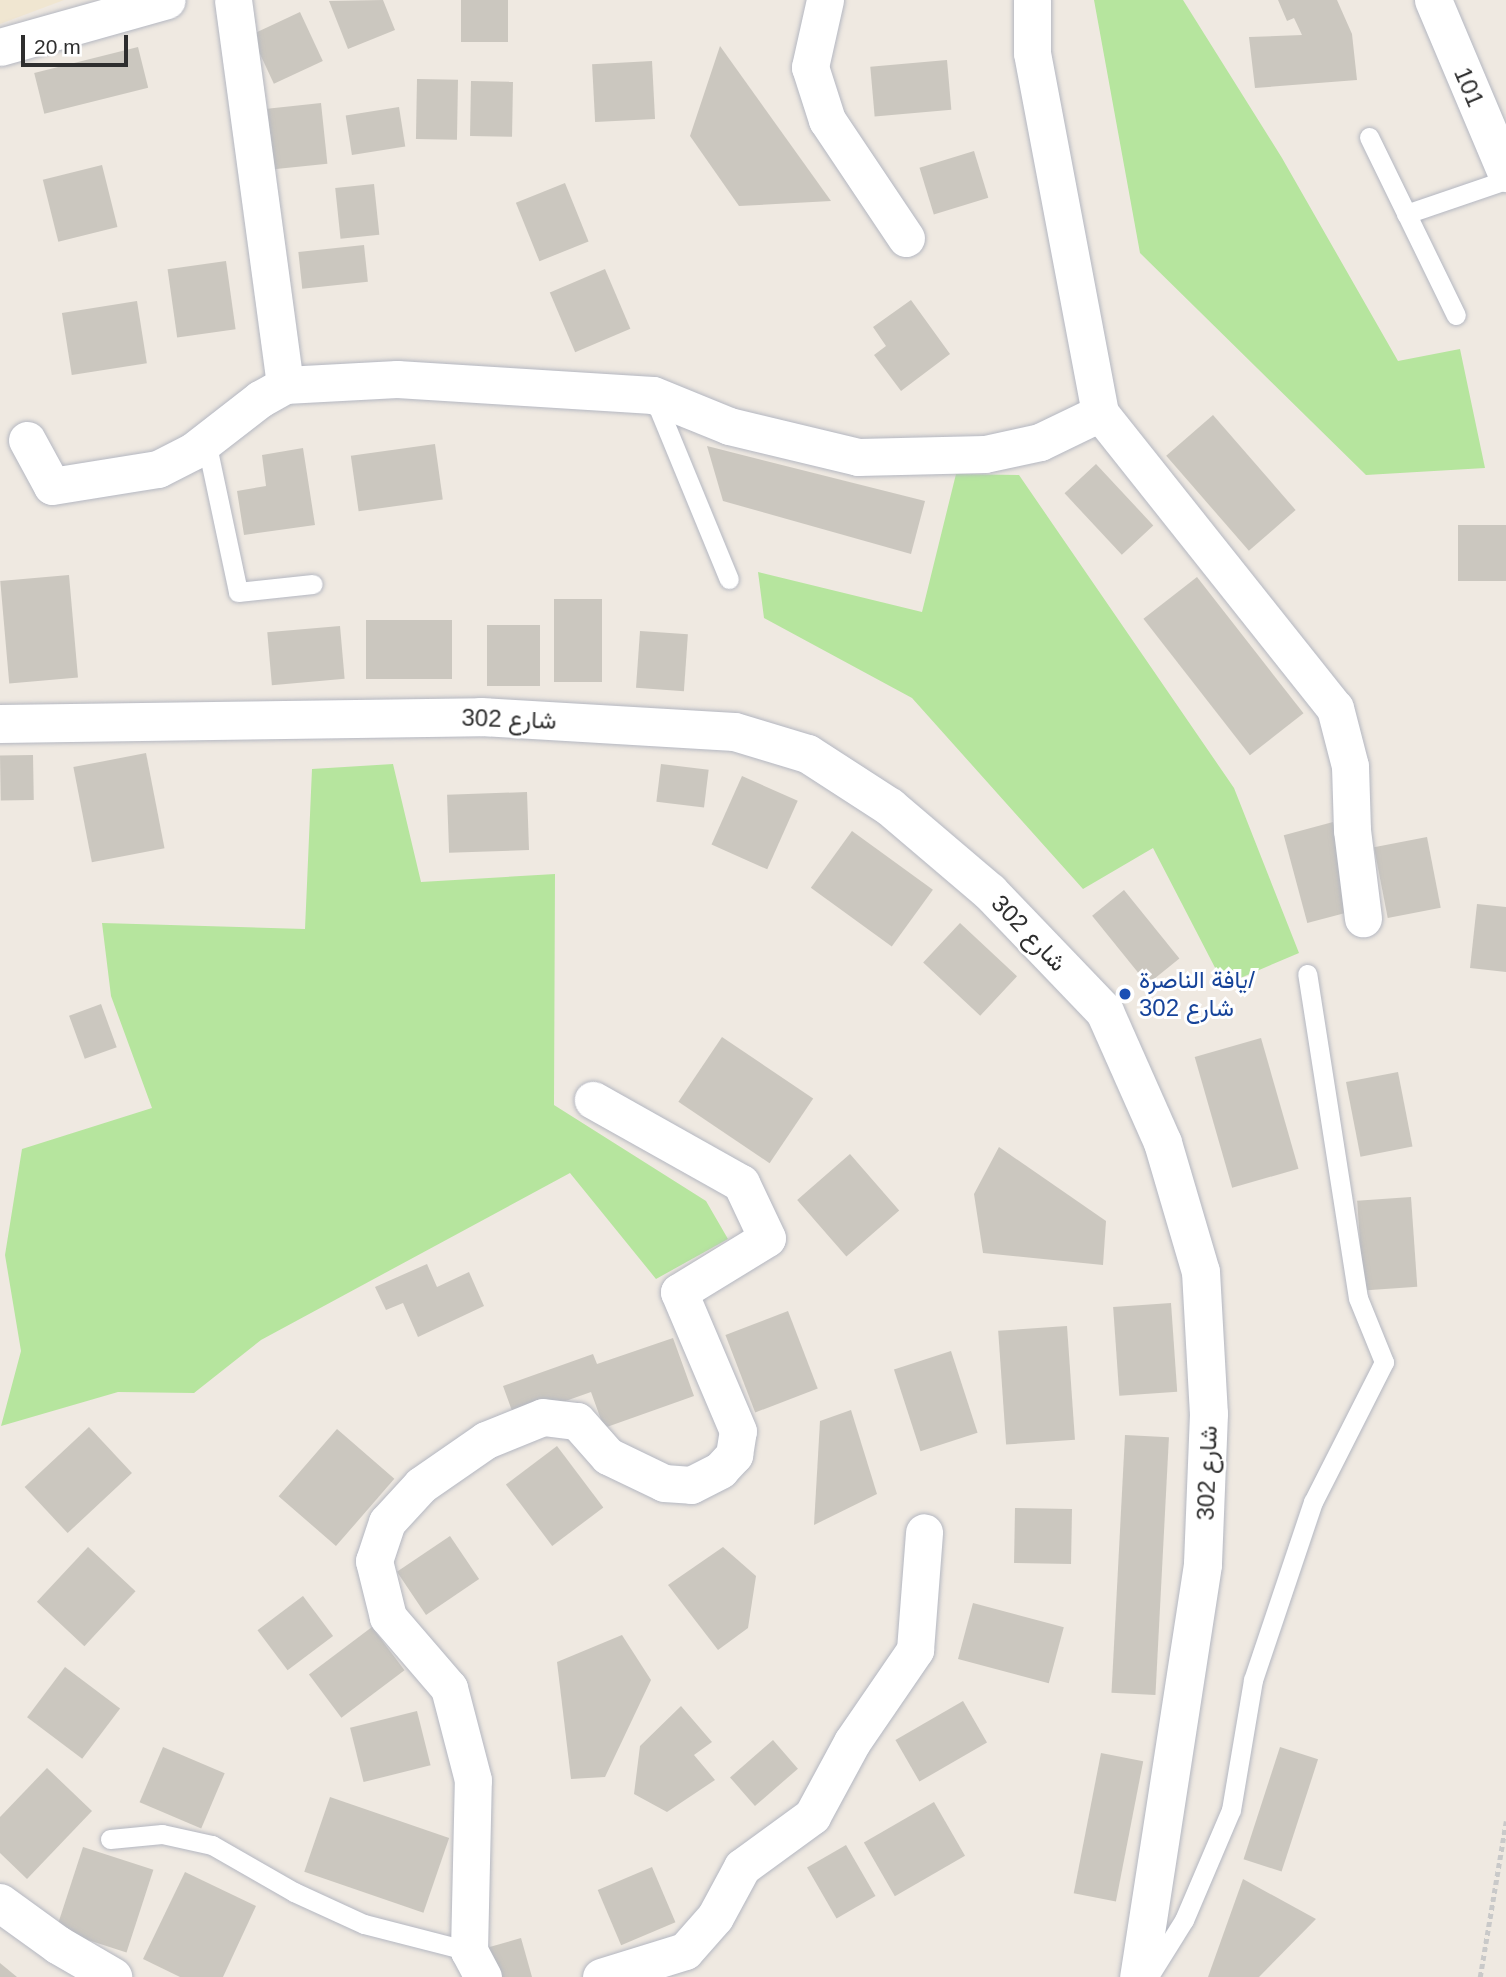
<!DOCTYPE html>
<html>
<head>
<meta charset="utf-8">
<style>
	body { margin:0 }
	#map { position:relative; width:1506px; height:1977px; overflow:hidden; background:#efe9e1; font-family:Arial,Vazirmatn,sans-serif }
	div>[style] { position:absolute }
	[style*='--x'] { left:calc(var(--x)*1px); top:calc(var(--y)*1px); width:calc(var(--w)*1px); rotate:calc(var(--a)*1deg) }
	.education>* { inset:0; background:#f0e6d1 }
	.green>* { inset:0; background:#b6e59e }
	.building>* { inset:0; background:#cbc7bf; transform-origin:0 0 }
	.path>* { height:4.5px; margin-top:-2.25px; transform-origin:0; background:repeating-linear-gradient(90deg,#c9c9c9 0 5px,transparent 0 8.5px) }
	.roads { filter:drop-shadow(0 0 2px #b4b7c1) drop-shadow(0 0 2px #b4b7c1) }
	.service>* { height:19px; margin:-9.5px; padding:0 9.5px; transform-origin:9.5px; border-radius:9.5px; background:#fff }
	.minor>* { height:37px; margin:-18.5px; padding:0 18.5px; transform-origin:18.5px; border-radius:18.5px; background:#fff }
	.tertiary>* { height:38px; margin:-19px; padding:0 19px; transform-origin:19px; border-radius:19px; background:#fff }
	.dots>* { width:19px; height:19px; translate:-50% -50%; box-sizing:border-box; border:4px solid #fff; border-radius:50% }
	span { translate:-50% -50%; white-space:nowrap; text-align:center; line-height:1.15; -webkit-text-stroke:6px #fff; paint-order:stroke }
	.street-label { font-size:24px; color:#2e2e2e }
	.transit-label { font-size:24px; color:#164399 }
	.left { translate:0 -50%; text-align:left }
	.scale { position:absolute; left:21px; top:35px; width:107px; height:32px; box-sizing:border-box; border:4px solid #2e2e2e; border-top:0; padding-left:9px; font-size:21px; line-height:24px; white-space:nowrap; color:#2e2e2e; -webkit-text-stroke:5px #fff; paint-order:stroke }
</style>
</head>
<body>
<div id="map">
	<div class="education">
		<i style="clip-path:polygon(0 0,64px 0,0 24px)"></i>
	</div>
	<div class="green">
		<i style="clip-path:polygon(1183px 0,1282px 158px,1398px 361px,1460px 349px,1485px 468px,1366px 475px,1140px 253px,1094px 0)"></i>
		<i style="clip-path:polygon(956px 474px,1019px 475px,1234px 788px,1299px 953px,1224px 985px,1153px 848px,1083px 889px,912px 698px,764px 618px,758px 572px,922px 612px)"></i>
		<i style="clip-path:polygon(393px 764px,421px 882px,555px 874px,554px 1105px,706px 1201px,728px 1239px,656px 1279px,570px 1173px,261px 1340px,194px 1393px,118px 1392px,1px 1426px,21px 1351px,5px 1255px,22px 1149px,152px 1108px,111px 996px,102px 923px,305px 929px,312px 769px)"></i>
	</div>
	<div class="building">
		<i style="clip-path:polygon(383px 0,395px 30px,348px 49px,329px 1px)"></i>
		<i style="left:461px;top:0;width:47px;height:42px"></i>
		<i style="clip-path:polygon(1278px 0,1337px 0,1352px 34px,1357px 80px,1255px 88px,1249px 37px,1302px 35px,1294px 18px,1287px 21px)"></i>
		<i style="left:300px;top:12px;width:54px;height:54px;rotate:65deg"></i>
		<i style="clip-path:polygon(720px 46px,831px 201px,739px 206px,690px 136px)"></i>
		<i style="left:138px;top:47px;width:42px;height:107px;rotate:76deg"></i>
		<i style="left:947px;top:60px;width:50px;height:77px;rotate:85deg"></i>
		<i style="left:652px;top:61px;width:58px;height:60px;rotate:87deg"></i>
		<i style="left:417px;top:79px;width:41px;height:60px;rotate:1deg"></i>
		<i style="left:471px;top:81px;width:42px;height:55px;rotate:1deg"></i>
		<i style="left:321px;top:103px;width:61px;height:54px;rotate:84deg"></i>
		<i style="left:399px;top:107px;width:40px;height:54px;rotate:81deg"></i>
		<i style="left:974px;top:151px;width:49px;height:57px;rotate:73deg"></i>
		<i style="left:102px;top:165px;width:64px;height:61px;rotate:76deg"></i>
		<i style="left:565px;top:183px;width:63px;height:53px;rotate:68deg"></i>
		<i style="left:374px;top:184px;width:51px;height:39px;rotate:84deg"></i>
		<i style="left:364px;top:245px;width:37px;height:66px;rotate:84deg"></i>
		<i style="left:226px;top:261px;width:69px;height:59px;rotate:82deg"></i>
		<i style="left:605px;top:269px;width:65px;height:60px;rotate:67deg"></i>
		<i style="clip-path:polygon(911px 300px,950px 354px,901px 391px,874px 355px,886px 346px,873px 327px)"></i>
		<i style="left:137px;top:301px;width:63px;height:76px;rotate:81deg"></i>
		<i style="left:1213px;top:415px;width:126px;height:62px;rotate:49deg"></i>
		<i style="left:435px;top:444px;width:56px;height:85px;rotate:82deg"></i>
		<i style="clip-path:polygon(707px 446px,925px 501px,911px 554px,723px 501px)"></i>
		<i style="clip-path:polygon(303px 448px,315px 525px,244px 535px,237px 491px,266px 486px,262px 455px)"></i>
		<i style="left:1096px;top:464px;width:84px;height:43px;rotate:47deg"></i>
		<i style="left:1506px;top:525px;width:56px;height:48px;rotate:90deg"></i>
		<i style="left:69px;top:575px;width:103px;height:69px;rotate:85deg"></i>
		<i style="left:1197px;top:577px;width:173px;height:68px;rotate:52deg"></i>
		<i style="left:554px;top:599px;width:48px;height:83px"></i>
		<i style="left:366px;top:620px;width:86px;height:59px"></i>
		<i style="left:487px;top:625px;width:53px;height:61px"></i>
		<i style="left:340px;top:626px;width:53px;height:73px;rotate:85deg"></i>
		<i style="left:640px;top:631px;width:48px;height:57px;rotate:4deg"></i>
		<i style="left:146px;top:753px;width:97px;height:74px;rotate:79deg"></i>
		<i style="left:33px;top:755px;width:45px;height:33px;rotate:89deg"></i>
		<i style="left:661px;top:764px;width:48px;height:38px;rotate:7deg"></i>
		<i style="left:742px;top:776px;width:61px;height:75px;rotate:24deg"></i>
		<i style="left:527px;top:792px;width:58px;height:80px;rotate:88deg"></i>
		<i style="left:1333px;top:822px;width:91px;height:51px;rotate:75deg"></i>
		<i style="left:852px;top:831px;width:100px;height:70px;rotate:36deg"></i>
		<i style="left:1427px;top:837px;width:72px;height:54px;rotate:79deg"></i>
		<i style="left:1124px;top:890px;width:88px;height:41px;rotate:51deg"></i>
		<i style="clip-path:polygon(1477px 904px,1506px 907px,1506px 972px,1470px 968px)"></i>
		<i style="left:960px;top:923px;width:78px;height:54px;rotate:43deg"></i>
		<i style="left:101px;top:1004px;width:46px;height:34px;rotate:70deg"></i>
		<i style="left:722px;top:1037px;width:110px;height:78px;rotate:34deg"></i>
		<i style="left:1261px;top:1038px;width:136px;height:69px;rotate:74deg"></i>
		<i style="left:1398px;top:1072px;width:76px;height:53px;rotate:79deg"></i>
		<i style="clip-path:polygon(999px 1147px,1106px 1221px,1103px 1265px,983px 1253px,974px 1194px)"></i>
		<i style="left:850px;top:1154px;width:75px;height:70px;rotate:49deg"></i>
		<i style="left:1411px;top:1197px;width:90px;height:54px;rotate:86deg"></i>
		<i style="clip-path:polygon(427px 1264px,437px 1287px,469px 1272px,484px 1306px,418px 1337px,403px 1303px,386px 1310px,375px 1287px)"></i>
		<i style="left:1171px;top:1303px;width:89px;height:58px;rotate:86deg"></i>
		<i style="left:788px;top:1311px;width:83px;height:67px;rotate:69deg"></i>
		<i style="left:1067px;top:1326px;width:114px;height:69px;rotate:86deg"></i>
		<i style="clip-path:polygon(673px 1338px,694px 1396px,604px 1428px,591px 1392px,515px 1419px,503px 1386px,593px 1354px,597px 1364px)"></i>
		<i style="left:951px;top:1351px;width:86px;height:60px;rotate:72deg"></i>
		<i style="clip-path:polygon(851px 1410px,877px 1494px,814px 1525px,820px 1421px)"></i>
		<i style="left:89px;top:1427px;width:63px;height:88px;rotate:47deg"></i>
		<i style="left:337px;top:1429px;width:76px;height:89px;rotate:41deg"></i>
		<i style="left:1125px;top:1435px;width:44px;height:258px;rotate:3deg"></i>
		<i style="left:557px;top:1446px;width:77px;height:64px;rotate:53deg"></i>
		<i style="left:1015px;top:1508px;width:57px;height:55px;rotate:1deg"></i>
		<i style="left:450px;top:1536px;width:52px;height:64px;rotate:56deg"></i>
		<i style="left:88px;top:1547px;width:65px;height:75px;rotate:43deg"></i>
		<i style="clip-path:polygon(723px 1547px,756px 1576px,748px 1628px,718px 1650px,668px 1585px)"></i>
		<i style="left:303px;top:1596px;width:50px;height:57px;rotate:53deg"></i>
		<i style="left:973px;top:1603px;width:94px;height:58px;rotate:15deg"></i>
		<i style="left:372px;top:1627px;width:54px;height:79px;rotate:53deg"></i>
		<i style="clip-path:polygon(622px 1635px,651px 1680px,605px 1777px,571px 1779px,557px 1662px)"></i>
		<i style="left:65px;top:1667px;width:69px;height:63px;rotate:37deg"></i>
		<i style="left:963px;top:1701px;width:48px;height:78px;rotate:60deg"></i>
		<i style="clip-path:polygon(681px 1706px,712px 1742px,694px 1755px,715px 1780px,667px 1812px,634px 1794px,640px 1746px)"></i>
		<i style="left:417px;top:1711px;width:56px;height:69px;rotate:76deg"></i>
		<i style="left:773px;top:1740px;width:38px;height:57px;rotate:49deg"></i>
		<i style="left:163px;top:1747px;width:67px;height:60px;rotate:23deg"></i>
		<i style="left:1280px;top:1747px;width:40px;height:118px;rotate:18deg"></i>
		<i style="left:1101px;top:1753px;width:43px;height:143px;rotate:11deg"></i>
		<i style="clip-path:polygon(47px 1768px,92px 1811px,27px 1879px,0 1853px,0 1817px)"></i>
		<i style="left:330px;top:1797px;width:126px;height:79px;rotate:19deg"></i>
		<i style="left:934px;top:1802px;width:62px;height:81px;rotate:60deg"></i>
		<i style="left:846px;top:1845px;width:59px;height:45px;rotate:60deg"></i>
		<i style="left:83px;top:1847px;width:74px;height:87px;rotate:18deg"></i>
		<i style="left:652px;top:1867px;width:60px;height:59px;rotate:67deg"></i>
		<i style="clip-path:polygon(185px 1872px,256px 1906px,223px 1977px,180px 1977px,143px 1959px)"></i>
		<i style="clip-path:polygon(1243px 1879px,1316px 1919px,1259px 1977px,1208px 1977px)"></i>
		<i style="clip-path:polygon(521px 1938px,532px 1977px,494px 1977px,486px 1948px)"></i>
		<i style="clip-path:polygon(0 1963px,17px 1977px,0 1977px)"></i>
	</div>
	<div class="path">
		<i style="--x:1480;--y:1977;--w:158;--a:-80.5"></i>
	</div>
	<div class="roads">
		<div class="service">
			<i style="--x:1369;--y:137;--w:198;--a:64"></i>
			<i style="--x:1406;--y:214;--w:106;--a:-18.8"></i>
			<i style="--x:653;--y:395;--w:199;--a:67.6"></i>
			<i style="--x:206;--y:441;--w:154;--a:78"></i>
			<i style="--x:238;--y:592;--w:75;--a:-6.1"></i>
			<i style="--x:110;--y:1839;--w:52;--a:-5.5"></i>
			<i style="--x:162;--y:1834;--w:51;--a:12.4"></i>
			<i style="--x:212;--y:1845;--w:95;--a:29.8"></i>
			<i style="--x:294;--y:1892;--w:77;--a:24.6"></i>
			<i style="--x:364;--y:1924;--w:108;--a:14.4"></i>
			<i style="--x:1149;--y:1976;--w:66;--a:-58"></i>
			<i style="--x:1184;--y:1920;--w:120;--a:-66.9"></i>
			<i style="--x:1231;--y:1810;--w:132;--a:-80.4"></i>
			<i style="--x:1253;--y:1680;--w:188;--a:-71.4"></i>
			<i style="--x:1313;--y:1502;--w:157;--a:-63.1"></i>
			<i style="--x:1384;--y:1362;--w:69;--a:-112.1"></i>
			<i style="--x:1358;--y:1298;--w:328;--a:-98.9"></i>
		</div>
		<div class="minor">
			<i style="--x:233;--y:0;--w:388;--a:82.3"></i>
			<i style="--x:825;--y:0;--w:69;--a:102.6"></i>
			<i style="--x:810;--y:67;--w:56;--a:72.2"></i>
			<i style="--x:827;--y:120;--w:142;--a:56.2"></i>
			<i style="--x:1032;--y:0;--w:53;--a:90"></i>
			<i style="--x:1032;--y:53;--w:366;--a:79.3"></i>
			<i style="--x:1100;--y:413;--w:377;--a:51.5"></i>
			<i style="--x:1335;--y:708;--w:60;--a:75.5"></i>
			<i style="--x:1350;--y:766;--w:64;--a:88.2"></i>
			<i style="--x:1352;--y:830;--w:89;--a:82.9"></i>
			<i style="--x:1433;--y:0;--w:188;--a:67.1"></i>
			<i style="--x:0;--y:47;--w:173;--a:-15.7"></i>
			<i style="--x:27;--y:440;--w:52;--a:61.5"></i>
			<i style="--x:52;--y:486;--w:107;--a:-9.1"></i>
			<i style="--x:158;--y:469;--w:39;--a:-27"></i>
			<i style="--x:193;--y:451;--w:85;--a:-37.8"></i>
			<i style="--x:260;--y:399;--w:29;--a:-29"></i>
			<i style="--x:285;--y:385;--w:112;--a:-3.1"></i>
			<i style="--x:397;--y:379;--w:256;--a:3.6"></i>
			<i style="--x:653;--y:395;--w:82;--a:22.2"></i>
			<i style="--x:729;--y:426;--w:133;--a:13.5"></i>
			<i style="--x:858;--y:457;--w:127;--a:-1.4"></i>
			<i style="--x:985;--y:454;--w:56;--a:-12.3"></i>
			<i style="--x:1040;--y:442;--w:67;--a:-25.8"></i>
			<i style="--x:483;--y:1977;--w:30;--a:-118"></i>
			<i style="--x:469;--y:1951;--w:171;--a:-88.7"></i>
			<i style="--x:473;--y:1780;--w:95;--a:-104.6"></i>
			<i style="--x:449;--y:1688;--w:94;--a:-130.7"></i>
			<i style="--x:388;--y:1617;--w:58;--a:-104"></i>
			<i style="--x:374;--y:1561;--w:41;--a:-71.6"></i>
			<i style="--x:387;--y:1522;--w:50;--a:-47.4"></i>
			<i style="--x:421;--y:1485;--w:79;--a:-34.7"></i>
			<i style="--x:486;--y:1440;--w:61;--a:-22"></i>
			<i style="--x:543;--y:1417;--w:34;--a:7"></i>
			<i style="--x:577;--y:1421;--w:47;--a:48.5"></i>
			<i style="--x:608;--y:1456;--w:62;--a:25.7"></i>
			<i style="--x:664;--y:1483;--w:27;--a:4"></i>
			<i style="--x:691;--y:1485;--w:33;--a:-27"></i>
			<i style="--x:720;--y:1470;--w:21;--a:-47"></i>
			<i style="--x:734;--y:1455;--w:24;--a:-81"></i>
			<i style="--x:738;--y:1431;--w:151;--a:-113"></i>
			<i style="--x:679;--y:1292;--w:103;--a:-31.5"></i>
			<i style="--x:767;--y:1238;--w:61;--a:-115.3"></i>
			<i style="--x:741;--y:1183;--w:170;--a:-150.7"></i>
			<i style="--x:601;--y:1977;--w:88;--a:-17.2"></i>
			<i style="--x:685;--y:1951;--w:45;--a:-48.6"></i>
			<i style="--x:715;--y:1917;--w:57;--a:-61.6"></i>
			<i style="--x:742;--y:1867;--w:87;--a:-36.1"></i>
			<i style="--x:812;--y:1816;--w:84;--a:-61.6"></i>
			<i style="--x:852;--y:1742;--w:112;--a:-55.6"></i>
			<i style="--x:915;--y:1650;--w:118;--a:-85.6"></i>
		</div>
		<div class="tertiary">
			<i style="--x:0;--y:724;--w:481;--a:-0.8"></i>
			<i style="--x:481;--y:717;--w:254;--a:3.4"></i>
			<i style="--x:735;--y:732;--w:76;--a:16.8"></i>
			<i style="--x:808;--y:754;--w:98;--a:32.9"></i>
			<i style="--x:890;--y:807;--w:131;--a:40.4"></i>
			<i style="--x:990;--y:892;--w:166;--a:46.2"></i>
			<i style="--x:1105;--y:1012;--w:143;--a:66.1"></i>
			<i style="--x:1163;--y:1143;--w:134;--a:73.6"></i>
			<i style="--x:1201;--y:1272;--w:142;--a:86.8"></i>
			<i style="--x:1209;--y:1414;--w:151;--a:92.3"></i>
			<i style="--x:1203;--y:1565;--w:417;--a:98.8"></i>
			<i style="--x:0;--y:1903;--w:72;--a:35.9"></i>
			<i style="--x:58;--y:1945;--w:64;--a:30.2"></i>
		</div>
	</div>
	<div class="dots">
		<i style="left:1125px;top:994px;background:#1a4fb4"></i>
	</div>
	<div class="street-label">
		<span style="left:1469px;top:87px;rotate:67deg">101</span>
		<span style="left:509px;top:719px;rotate:2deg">شارع 302</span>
		<span style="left:1029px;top:933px;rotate:46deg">شارع 302</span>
		<span style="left:1207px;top:1473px;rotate:-88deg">شارع 302</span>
	</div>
	<div class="transit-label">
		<span class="left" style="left:1139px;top:994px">يافة الناصرة/<br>شارع 302</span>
	</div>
	<div class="scale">20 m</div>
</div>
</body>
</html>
